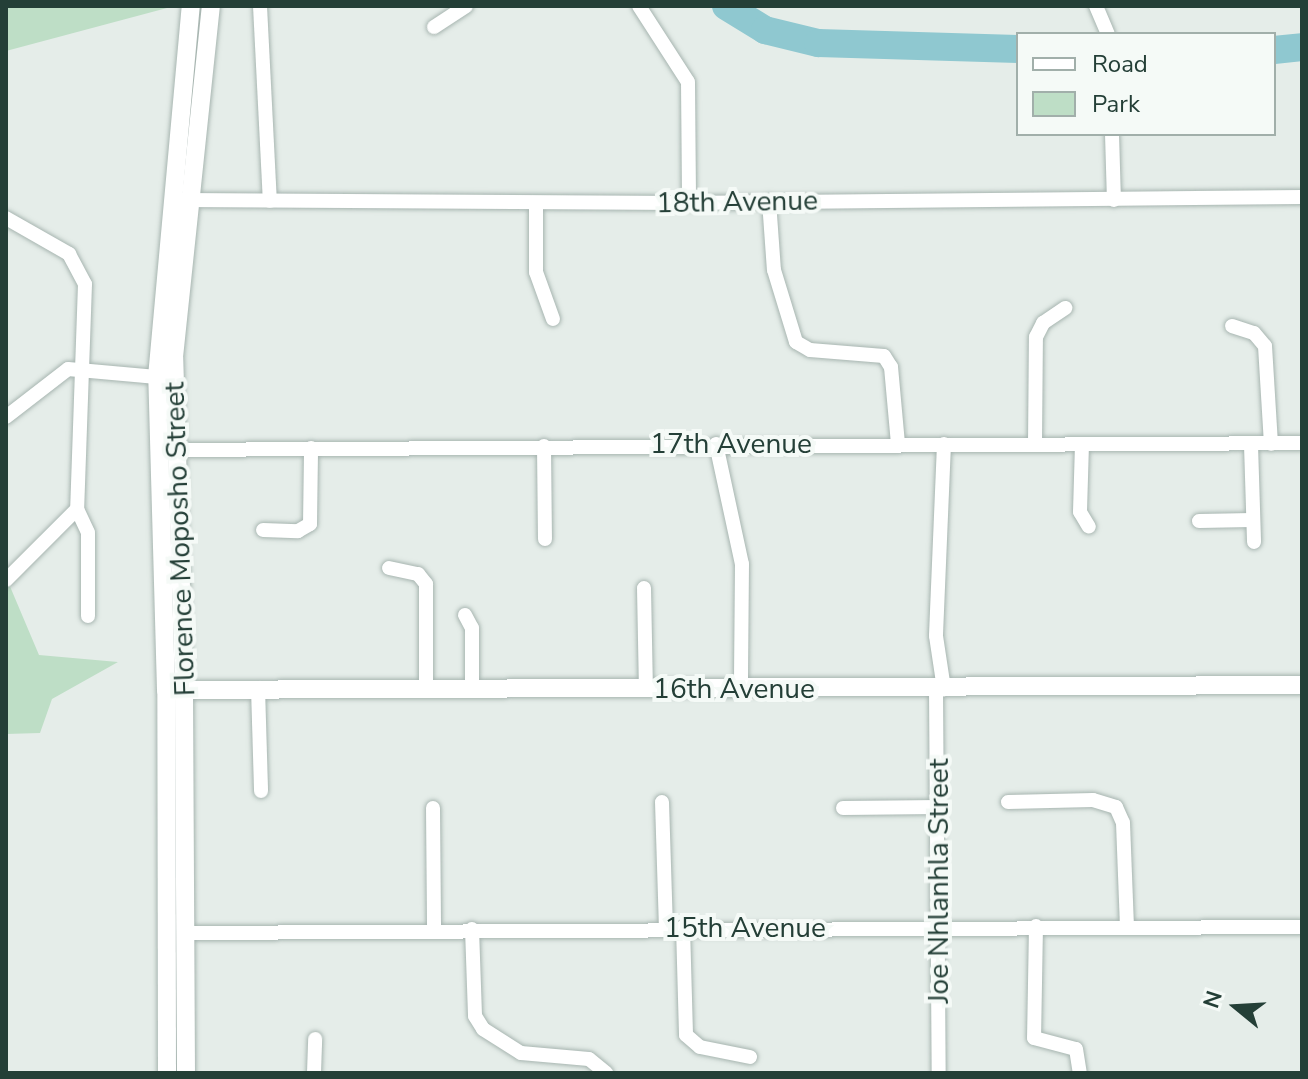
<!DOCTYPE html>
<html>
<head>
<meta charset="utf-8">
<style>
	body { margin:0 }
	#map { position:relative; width:1308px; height:1079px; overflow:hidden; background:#e5ede9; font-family:"Nunito Sans",sans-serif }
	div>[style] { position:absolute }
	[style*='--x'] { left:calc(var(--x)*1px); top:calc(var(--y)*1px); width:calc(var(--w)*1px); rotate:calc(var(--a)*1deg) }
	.green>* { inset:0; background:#bedec6 }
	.river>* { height:28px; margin:-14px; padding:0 14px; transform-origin:14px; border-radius:14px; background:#8fc8d0 }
	.roads { filter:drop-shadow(0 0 2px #a7b5b0) drop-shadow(0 0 2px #a7b5b0) }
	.minor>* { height:14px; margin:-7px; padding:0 7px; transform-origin:7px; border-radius:7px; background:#fff }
	.tertiary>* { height:18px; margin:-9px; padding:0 9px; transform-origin:9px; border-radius:9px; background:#fff }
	span { translate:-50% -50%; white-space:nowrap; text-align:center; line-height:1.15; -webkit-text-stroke:8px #f5faf7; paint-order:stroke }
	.street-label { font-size:28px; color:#243f37 }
	.frame { position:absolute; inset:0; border:8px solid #243f37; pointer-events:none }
	.legend { position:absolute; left:1016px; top:32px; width:260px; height:104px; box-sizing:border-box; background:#f5faf7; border:2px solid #a1afaa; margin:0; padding:10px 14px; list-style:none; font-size:24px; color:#243f37 }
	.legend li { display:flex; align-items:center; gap:16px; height:40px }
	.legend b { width:40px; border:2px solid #a1afaa }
	.north { position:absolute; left:1196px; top:967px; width:80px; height:80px; -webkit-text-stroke:6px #f5faf7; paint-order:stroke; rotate:288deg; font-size:22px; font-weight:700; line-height:32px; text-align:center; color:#243f37 }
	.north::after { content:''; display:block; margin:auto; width:28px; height:36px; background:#243f37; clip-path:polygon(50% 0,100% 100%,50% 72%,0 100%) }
</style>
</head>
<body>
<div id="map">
	<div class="green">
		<i style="clip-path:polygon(6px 6px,166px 6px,167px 8px,6px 51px)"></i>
		<i style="clip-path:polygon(6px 577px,39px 655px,118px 662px,52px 699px,40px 733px,6px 734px)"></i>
	</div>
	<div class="river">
		<i style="--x:726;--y:6;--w:46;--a:31.6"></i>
		<i style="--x:765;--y:30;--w:55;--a:13.8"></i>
		<i style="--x:818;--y:43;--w:200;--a:1.7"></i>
		<i style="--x:1274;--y:50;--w:28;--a:-6"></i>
	</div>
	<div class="roads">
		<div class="minor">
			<i style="--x:260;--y:6;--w:195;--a:87.1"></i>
			<i style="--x:639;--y:6;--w:90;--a:57.2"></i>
			<i style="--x:688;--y:82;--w:121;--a:89.5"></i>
			<i style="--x:1096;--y:6;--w:30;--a:67"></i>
			<i style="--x:434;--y:27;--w:38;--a:-33"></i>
			<i style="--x:1112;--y:134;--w:66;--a:88.3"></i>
			<i style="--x:181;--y:200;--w:500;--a:0.34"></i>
			<i style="--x:681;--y:203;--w:621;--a:-0.55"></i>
			<i style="--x:769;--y:201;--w:69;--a:85.9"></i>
			<i style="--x:774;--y:270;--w:75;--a:73"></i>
			<i style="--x:796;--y:342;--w:16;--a:30"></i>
			<i style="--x:810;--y:350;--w:74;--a:4.6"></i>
			<i style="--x:884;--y:356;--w:13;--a:58"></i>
			<i style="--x:891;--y:367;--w:77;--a:84.8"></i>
			<i style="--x:536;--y:203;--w:69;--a:90"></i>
			<i style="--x:536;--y:272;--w:50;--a:70.1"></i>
			<i style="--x:6;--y:218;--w:73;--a:29.7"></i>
			<i style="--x:69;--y:254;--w:34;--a:62"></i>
			<i style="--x:85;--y:284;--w:225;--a:92"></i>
			<i style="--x:77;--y:509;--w:26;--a:65"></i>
			<i style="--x:88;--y:533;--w:83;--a:90"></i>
			<i style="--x:1232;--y:326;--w:23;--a:18"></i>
			<i style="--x:1254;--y:333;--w:17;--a:50"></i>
			<i style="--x:1265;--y:346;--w:98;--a:86.5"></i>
			<i style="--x:6;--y:417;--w:78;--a:-37.7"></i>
			<i style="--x:68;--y:369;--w:89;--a:5.1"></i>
			<i style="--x:716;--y:444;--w:123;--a:77.8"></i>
			<i style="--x:742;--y:564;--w:124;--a:90.5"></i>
			<i style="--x:944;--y:444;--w:192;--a:92.4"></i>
			<i style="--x:936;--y:636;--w:54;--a:81.4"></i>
			<i style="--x:1035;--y:444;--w:107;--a:-89.5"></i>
			<i style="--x:1036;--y:337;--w:16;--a:-63"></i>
			<i style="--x:1043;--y:323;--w:27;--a:-34"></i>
			<i style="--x:1082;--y:444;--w:68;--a:91.7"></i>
			<i style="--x:1080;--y:512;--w:17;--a:59"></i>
			<i style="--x:1251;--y:445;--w:97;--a:88.2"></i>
			<i style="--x:544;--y:446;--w:93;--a:89.4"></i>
			<i style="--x:166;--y:450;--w:1136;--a:-0.35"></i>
			<i style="--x:1199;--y:521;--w:53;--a:-1.1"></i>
			<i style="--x:263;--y:530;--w:35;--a:2"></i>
			<i style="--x:298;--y:531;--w:14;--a:-30"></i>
			<i style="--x:310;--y:524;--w:76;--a:-89.2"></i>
			<i style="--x:389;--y:568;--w:30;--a:12"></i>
			<i style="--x:418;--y:574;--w:13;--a:51"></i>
			<i style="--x:426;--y:584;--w:105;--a:90"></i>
			<i style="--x:6;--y:580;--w:100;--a:-45"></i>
			<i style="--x:644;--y:588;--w:101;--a:88.9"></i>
			<i style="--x:465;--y:615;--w:15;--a:62"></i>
			<i style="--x:472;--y:628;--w:61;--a:90"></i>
			<i style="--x:258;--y:688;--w:103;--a:88.3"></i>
			<i style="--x:936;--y:689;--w:384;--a:89.6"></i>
			<i style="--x:662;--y:802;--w:125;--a:88.2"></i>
			<i style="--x:1008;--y:802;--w:85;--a:-1.3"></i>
			<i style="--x:1093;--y:800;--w:24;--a:17"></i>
			<i style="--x:1116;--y:807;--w:17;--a:66"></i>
			<i style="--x:1123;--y:823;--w:102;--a:87.8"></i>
			<i style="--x:433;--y:808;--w:122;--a:89.5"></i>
			<i style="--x:843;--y:808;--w:96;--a:-0.6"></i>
			<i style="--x:1036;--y:926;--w:112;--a:91"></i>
			<i style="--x:1034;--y:1038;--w:43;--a:14.7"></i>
			<i style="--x:1076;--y:1049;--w:24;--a:81"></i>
			<i style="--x:683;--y:927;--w:108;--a:88.4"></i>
			<i style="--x:686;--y:1035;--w:18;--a:41"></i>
			<i style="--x:700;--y:1047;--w:51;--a:11.3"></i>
			<i style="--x:472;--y:929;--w:87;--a:88"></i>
			<i style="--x:475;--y:1016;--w:15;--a:58"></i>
			<i style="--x:483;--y:1029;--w:45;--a:32.3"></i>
			<i style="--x:521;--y:1053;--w:68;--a:5"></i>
			<i style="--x:589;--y:1059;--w:22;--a:39"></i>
			<i style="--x:187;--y:933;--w:1115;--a:-0.31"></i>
			<i style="--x:314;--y:1073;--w:34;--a:-88"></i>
		</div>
		<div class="tertiary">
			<i style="--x:166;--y:690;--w:1136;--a:-0.25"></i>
			<i style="--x:167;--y:1073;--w:383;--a:-90.1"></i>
			<i style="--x:166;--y:690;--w:313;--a:-91.6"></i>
			<i style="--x:157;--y:377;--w:373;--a:-84.8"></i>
			<i style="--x:186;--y:1073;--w:385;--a:-90.3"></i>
			<i style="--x:184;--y:688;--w:331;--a:-91.7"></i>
			<i style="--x:174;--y:357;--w:353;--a:-84"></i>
		</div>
	</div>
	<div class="street-label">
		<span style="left:737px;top:202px;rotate:-1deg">18th Avenue</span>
		<span style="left:731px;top:444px">17th Avenue</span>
		<span style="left:180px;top:539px;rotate:-92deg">Florence Moposho Street</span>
		<span style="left:734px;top:689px">16th Avenue</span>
		<span style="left:939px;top:881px;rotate:-90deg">Joe Nhlanhla Street</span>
		<span style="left:745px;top:928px">15th Avenue</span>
	</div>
	<div class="frame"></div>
	<ul class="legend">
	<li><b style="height:10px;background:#fff"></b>Road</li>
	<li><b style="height:22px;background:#bedec6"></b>Park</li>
	</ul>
	<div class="north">N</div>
</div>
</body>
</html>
